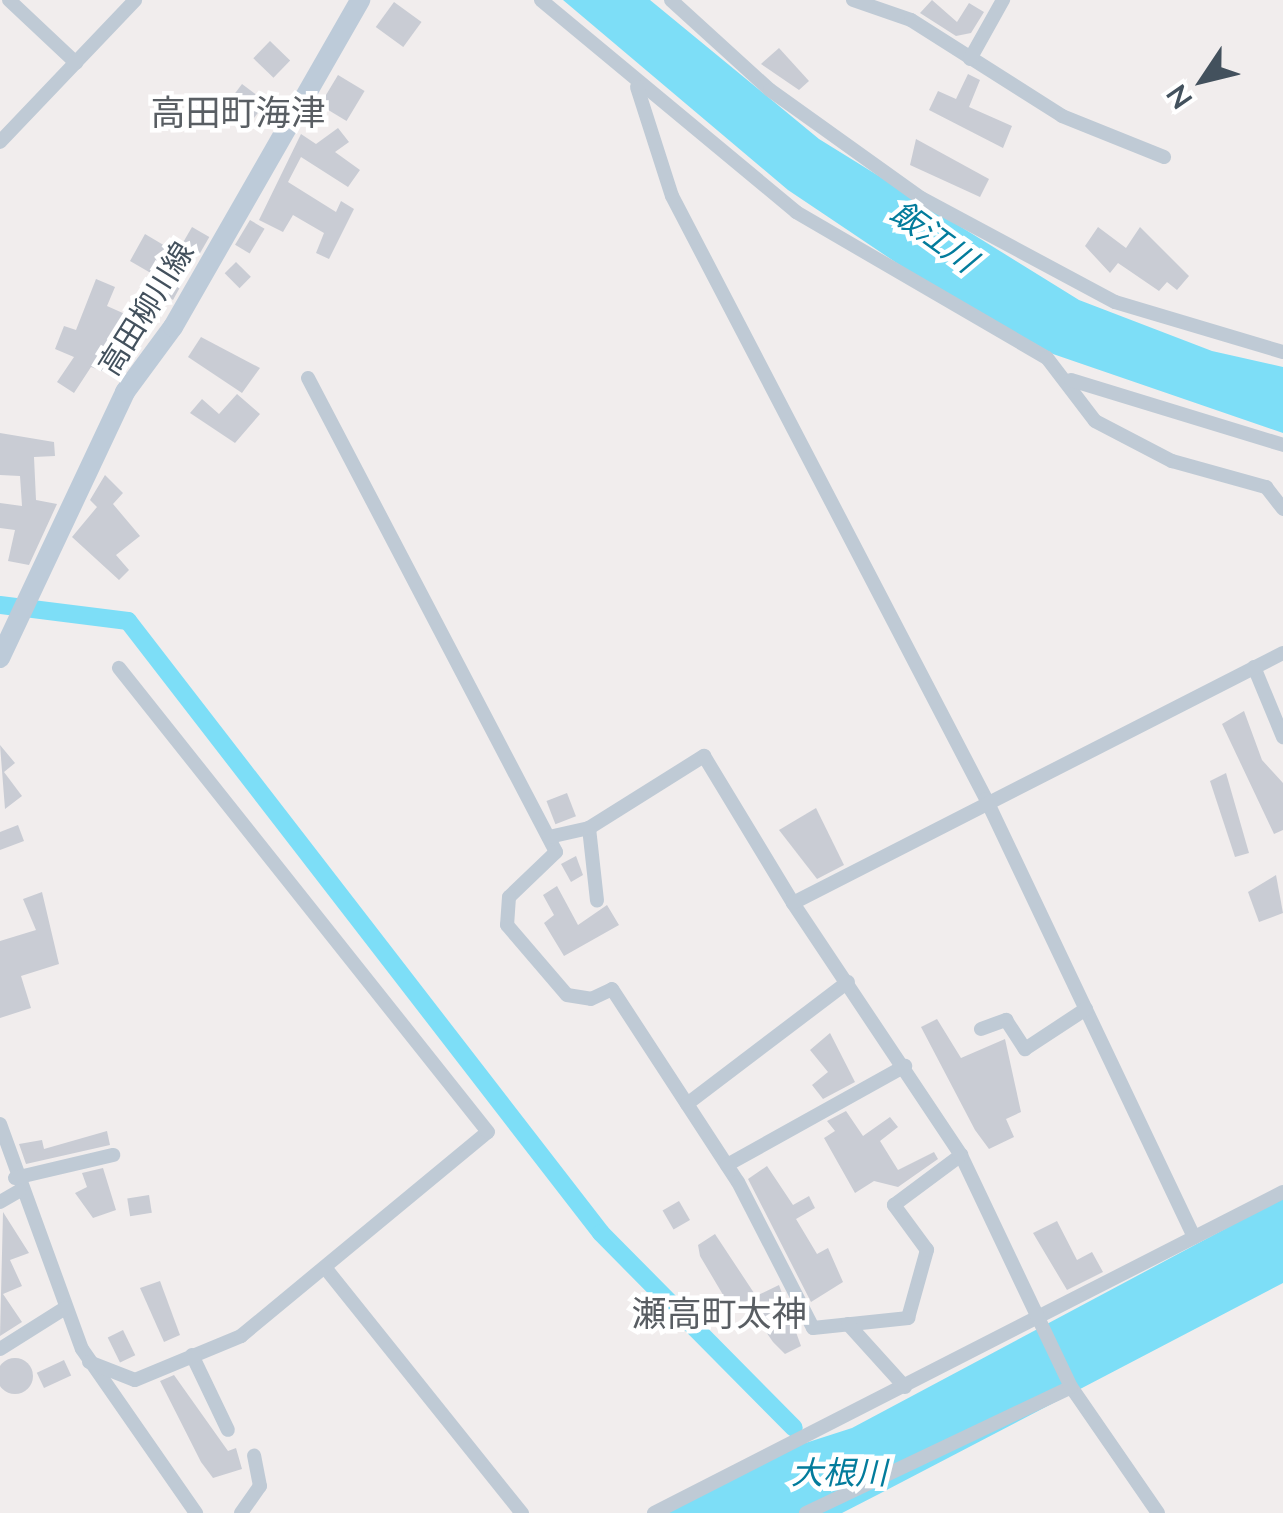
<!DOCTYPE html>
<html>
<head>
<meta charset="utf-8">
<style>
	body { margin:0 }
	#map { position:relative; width:1283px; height:1513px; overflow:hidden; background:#f1eded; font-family:Lato,"Noto Sans JP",sans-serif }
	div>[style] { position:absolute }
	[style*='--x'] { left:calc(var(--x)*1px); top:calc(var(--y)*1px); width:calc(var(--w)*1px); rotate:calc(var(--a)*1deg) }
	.water>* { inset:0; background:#7ddef7 }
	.canal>* { height:18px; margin:-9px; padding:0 9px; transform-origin:9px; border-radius:9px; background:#7ddef7 }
	.building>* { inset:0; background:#c9ccd4; transform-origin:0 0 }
	.round { border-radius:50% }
	.minor>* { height:14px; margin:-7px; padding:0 7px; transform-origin:7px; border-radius:7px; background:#bfcad5 }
	.secondary>* { height:20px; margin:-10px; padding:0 10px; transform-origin:10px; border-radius:10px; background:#bdcbd9 }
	span { translate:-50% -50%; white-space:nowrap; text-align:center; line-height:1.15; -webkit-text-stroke:9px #fff; paint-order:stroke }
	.street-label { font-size:30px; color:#43515d }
	.water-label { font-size:32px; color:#037c9c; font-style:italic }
	.quarter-label { font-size:35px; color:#595e63 }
	.north { position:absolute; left:1153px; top:30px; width:100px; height:100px; -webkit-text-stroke:8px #fff; paint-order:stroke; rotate:235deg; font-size:28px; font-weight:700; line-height:40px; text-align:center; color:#43515d }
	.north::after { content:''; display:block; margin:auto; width:35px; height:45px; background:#43515d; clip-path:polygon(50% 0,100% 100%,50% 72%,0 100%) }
</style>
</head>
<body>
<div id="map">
	<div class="water">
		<i style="clip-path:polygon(563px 0,650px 0,819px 139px,1079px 300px,1212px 351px,1283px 367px,1283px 433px,1053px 354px,922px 280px,788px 190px)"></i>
		<i style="clip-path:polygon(1283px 1198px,1283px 1283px,879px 1494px,842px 1513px,668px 1513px,793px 1447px,852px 1428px)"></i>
	</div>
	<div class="canal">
		<i style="--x:0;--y:605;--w:129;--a:7.1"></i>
		<i style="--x:128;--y:621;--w:773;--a:52.3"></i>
		<i style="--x:601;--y:1233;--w:274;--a:45.3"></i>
	</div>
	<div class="building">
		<i style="clip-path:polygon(932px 0,957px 22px,969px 3px,984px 12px,971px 33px,956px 36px,920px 13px)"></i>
		<i style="left:394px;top:2px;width:34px;height:31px;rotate:36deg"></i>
		<i style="left:270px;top:41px;width:28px;height:24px;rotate:44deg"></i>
		<i style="clip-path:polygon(779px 48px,809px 81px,799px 90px,761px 64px)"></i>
		<i style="clip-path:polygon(968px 74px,980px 80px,969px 107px,1012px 126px,1003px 148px,929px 110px,938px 91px,956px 99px)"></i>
		<i style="left:338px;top:75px;width:31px;height:35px;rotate:31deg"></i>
		<i style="left:242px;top:84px;width:30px;height:31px;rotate:37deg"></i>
		<i style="clip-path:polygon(338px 128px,349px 142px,335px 152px,360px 170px,348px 187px,301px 157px,288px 182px,336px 212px,341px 201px,354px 209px,329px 259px,316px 253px,324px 233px,293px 215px,283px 232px,259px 220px,301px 134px,316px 144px)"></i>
		<i style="clip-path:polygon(916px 139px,989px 179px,980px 197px,910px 165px)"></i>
		<i style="left:250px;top:220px;width:17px;height:29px;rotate:31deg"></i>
		<i style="left:192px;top:227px;width:20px;height:22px;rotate:30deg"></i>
		<i style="clip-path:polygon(1098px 227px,1126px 248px,1140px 227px,1189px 276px,1177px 290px,1167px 282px,1159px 291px,1118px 263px,1110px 273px,1085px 246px)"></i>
		<i style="clip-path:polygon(145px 234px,177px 253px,168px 268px,184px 280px,173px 300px,161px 291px,168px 283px,130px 261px)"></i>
		<i style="left:236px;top:262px;width:21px;height:16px;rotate:45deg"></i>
		<i style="clip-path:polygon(96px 279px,115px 287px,107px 306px,125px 314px,112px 341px,129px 347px,119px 377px,91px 367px,74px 393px,57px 382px,74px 357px,55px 349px,64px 326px,76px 330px)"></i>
		<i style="clip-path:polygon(201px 337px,260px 368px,242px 393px,188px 357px)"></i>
		<i style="clip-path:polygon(237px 394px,260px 414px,235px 443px,190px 413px,202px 399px,219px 414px)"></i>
		<i style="clip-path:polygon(0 433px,54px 442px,55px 456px,34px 457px,36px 500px,57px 504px,29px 565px,8px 561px,15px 530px,0 528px,0 503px,22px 506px,20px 476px,0 475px)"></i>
		<i style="clip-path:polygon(105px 475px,123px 493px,113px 504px,140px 536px,116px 555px,129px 570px,119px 580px,72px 537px,97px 507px,90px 500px)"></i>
		<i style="clip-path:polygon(1244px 711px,1262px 760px,1283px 783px,1283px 830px,1274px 834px,1222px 724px)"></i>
		<i style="clip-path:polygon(0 745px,15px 763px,4px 772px,22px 796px,5px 809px)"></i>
		<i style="clip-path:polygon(1226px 773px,1249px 853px,1235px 857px,1210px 781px)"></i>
		<i style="left:567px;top:793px;width:25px;height:22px;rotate:69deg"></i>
		<i style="clip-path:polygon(816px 808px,844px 865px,817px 879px,779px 830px)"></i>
		<i style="clip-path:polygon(18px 825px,24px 841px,0 850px,0 832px)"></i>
		<i style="clip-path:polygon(576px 856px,583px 875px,571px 882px,561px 864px)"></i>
		<i style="clip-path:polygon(1276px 875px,1283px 913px,1259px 922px,1248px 892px)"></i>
		<i style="clip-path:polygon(557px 886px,578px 925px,607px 905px,619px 925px,564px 956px,544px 923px,554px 915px,543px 895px)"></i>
		<i style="clip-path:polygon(42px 892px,59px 964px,21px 976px,31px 1008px,0 1018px,0 941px,36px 930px,23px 899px)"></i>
		<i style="clip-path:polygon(937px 1019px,961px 1058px,1005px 1039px,1021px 1112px,1006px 1119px,1014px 1137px,989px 1149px,975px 1130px,921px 1027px)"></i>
		<i style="clip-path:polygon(830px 1033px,855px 1082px,823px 1099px,812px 1085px,828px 1072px,810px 1050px)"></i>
		<i style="clip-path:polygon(846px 1111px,863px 1136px,890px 1117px,898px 1127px,880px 1141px,898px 1170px,934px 1152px,938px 1159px,898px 1187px,874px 1181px,855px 1193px,824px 1138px,835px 1131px,827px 1121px)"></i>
		<i style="clip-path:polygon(107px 1131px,110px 1145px,26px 1164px,19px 1144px,42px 1140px,44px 1149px)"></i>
		<i style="clip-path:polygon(767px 1166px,793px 1205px,809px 1196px,815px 1208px,796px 1219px,817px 1254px,828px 1248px,843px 1282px,811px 1302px,748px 1179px)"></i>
		<i style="clip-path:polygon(103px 1168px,116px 1210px,93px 1218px,75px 1193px,87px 1187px,82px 1173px)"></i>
		<i style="left:149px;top:1195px;width:18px;height:22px;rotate:81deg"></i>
		<i style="left:679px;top:1201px;width:22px;height:19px;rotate:60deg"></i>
		<i style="clip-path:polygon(3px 1212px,29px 1253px,10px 1260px,22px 1286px,3px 1294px,22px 1322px,0 1336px)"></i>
		<i style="clip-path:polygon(1057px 1221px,1077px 1260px,1092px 1252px,1103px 1272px,1067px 1290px,1033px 1233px)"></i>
		<i style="clip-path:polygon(715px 1234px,756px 1296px,779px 1285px,801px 1346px,785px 1354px,773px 1342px,746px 1303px,754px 1297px,732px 1310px,700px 1256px,698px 1245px)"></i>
		<i style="clip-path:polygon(160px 1281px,180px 1335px,164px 1342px,140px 1288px)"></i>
		<i style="left:123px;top:1330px;width:28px;height:17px;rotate:64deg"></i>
		<i class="round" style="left:-3px;top:1358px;width:36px;height:36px"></i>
		<i style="left:64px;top:1360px;width:17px;height:30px;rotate:65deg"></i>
		<i style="clip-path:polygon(174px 1375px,228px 1451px,236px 1448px,242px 1469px,213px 1478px,201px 1462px,160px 1381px)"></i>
	</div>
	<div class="minor">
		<i style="--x:9;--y:0;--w:92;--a:43.2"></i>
		<i style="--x:541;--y:0;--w:332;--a:39.7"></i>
		<i style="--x:796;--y:212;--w:290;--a:30.2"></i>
		<i style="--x:1047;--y:358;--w:79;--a:52.7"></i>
		<i style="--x:1095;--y:421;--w:87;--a:27.5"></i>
		<i style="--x:1172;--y:461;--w:98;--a:15.5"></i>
		<i style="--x:1266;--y:487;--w:28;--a:52"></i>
		<i style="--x:671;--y:0;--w:134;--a:42.3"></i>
		<i style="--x:770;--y:90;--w:186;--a:35.6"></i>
		<i style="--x:921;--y:198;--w:220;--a:28.2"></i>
		<i style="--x:1115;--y:302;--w:175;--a:16.6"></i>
		<i style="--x:853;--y:0;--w:61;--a:19"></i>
		<i style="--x:911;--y:20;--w:179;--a:32.4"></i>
		<i style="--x:1062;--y:116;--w:110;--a:21.9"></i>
		<i style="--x:970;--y:59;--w:68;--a:-60.8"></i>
		<i style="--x:637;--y:87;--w:114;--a:72.2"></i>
		<i style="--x:672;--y:196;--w:680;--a:62.49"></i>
		<i style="--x:986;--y:799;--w:485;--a:64.6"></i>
		<i style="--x:0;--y:142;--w:196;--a:-46.4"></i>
		<i style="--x:308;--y:378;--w:535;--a:62.38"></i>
		<i style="--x:556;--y:852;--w:65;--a:136.2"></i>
		<i style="--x:509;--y:897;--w:28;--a:94"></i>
		<i style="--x:507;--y:925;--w:92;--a:49.4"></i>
		<i style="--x:567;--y:995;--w:24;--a:9"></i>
		<i style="--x:591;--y:999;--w:23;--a:-25"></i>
		<i style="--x:612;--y:989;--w:230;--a:56.9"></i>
		<i style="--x:738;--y:1182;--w:164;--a:62.8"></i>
		<i style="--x:813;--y:1328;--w:96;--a:-6"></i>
		<i style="--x:908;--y:1318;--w:71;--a:-74.4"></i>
		<i style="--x:927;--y:1250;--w:56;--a:-126.3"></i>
		<i style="--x:894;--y:1205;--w:84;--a:-36.7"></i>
		<i style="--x:1071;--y:380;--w:222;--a:17"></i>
		<i style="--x:1254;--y:667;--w:76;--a:67.5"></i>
		<i style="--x:589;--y:828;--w:73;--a:83.7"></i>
		<i style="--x:549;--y:837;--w:41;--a:-12.7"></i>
		<i style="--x:589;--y:828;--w:136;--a:-32.1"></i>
		<i style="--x:704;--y:756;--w:172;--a:58.8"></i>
		<i style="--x:981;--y:1029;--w:27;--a:-20"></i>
		<i style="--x:1006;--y:1020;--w:35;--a:57"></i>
		<i style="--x:1025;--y:1049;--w:73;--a:-33.3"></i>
		<i style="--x:687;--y:1104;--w:202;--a:-37.2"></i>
		<i style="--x:0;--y:1124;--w:239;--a:70"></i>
		<i style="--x:82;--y:1349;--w:200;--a:55.2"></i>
		<i style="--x:727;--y:1165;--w:204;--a:-29.1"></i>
		<i style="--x:15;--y:1178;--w:101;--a:-13.2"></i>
		<i style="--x:0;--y:1202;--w:22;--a:-30"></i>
		<i style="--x:327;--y:1270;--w:312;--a:51.3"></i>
		<i style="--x:848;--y:1324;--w:85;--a:47.9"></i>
		<i style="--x:0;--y:1349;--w:77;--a:-32.2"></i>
		<i style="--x:192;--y:1355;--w:83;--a:64.4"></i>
		<i style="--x:89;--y:1362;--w:49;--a:21.4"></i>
		<i style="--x:135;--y:1380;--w:115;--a:-22.5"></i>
		<i style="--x:241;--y:1336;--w:320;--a:-39.6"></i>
		<i style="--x:488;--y:1132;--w:593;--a:-128.49"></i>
		<i style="--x:241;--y:1513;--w:33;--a:-55"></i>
		<i style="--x:260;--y:1486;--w:31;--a:-101"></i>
		<i style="--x:654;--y:1513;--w:706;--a:-27.04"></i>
		<i style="--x:806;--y:1513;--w:293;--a:-25.4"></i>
		<i style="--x:1158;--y:1513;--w:153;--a:-124.6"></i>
		<i style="--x:1071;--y:1387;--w:257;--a:-115.4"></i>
		<i style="--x:961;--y:1155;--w:303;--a:-123.7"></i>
		<i style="--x:793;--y:903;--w:550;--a:-27.03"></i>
	</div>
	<div class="secondary">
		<i style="--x:0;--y:658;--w:294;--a:-64.8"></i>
		<i style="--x:125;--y:392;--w:81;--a:-53.6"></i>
		<i style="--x:173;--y:327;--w:377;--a:-60.2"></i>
	</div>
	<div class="street-label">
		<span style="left:145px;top:308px;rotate:-58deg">高田柳川線</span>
	</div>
	<div class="water-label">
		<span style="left:934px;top:236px;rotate:36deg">飯江川</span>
		<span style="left:839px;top:1472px">大根川</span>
	</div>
	<div class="quarter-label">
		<span style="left:238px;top:111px">高田町海津</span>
		<span style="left:719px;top:1312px">瀬高町太神</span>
	</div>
	<div class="north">N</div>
</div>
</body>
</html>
